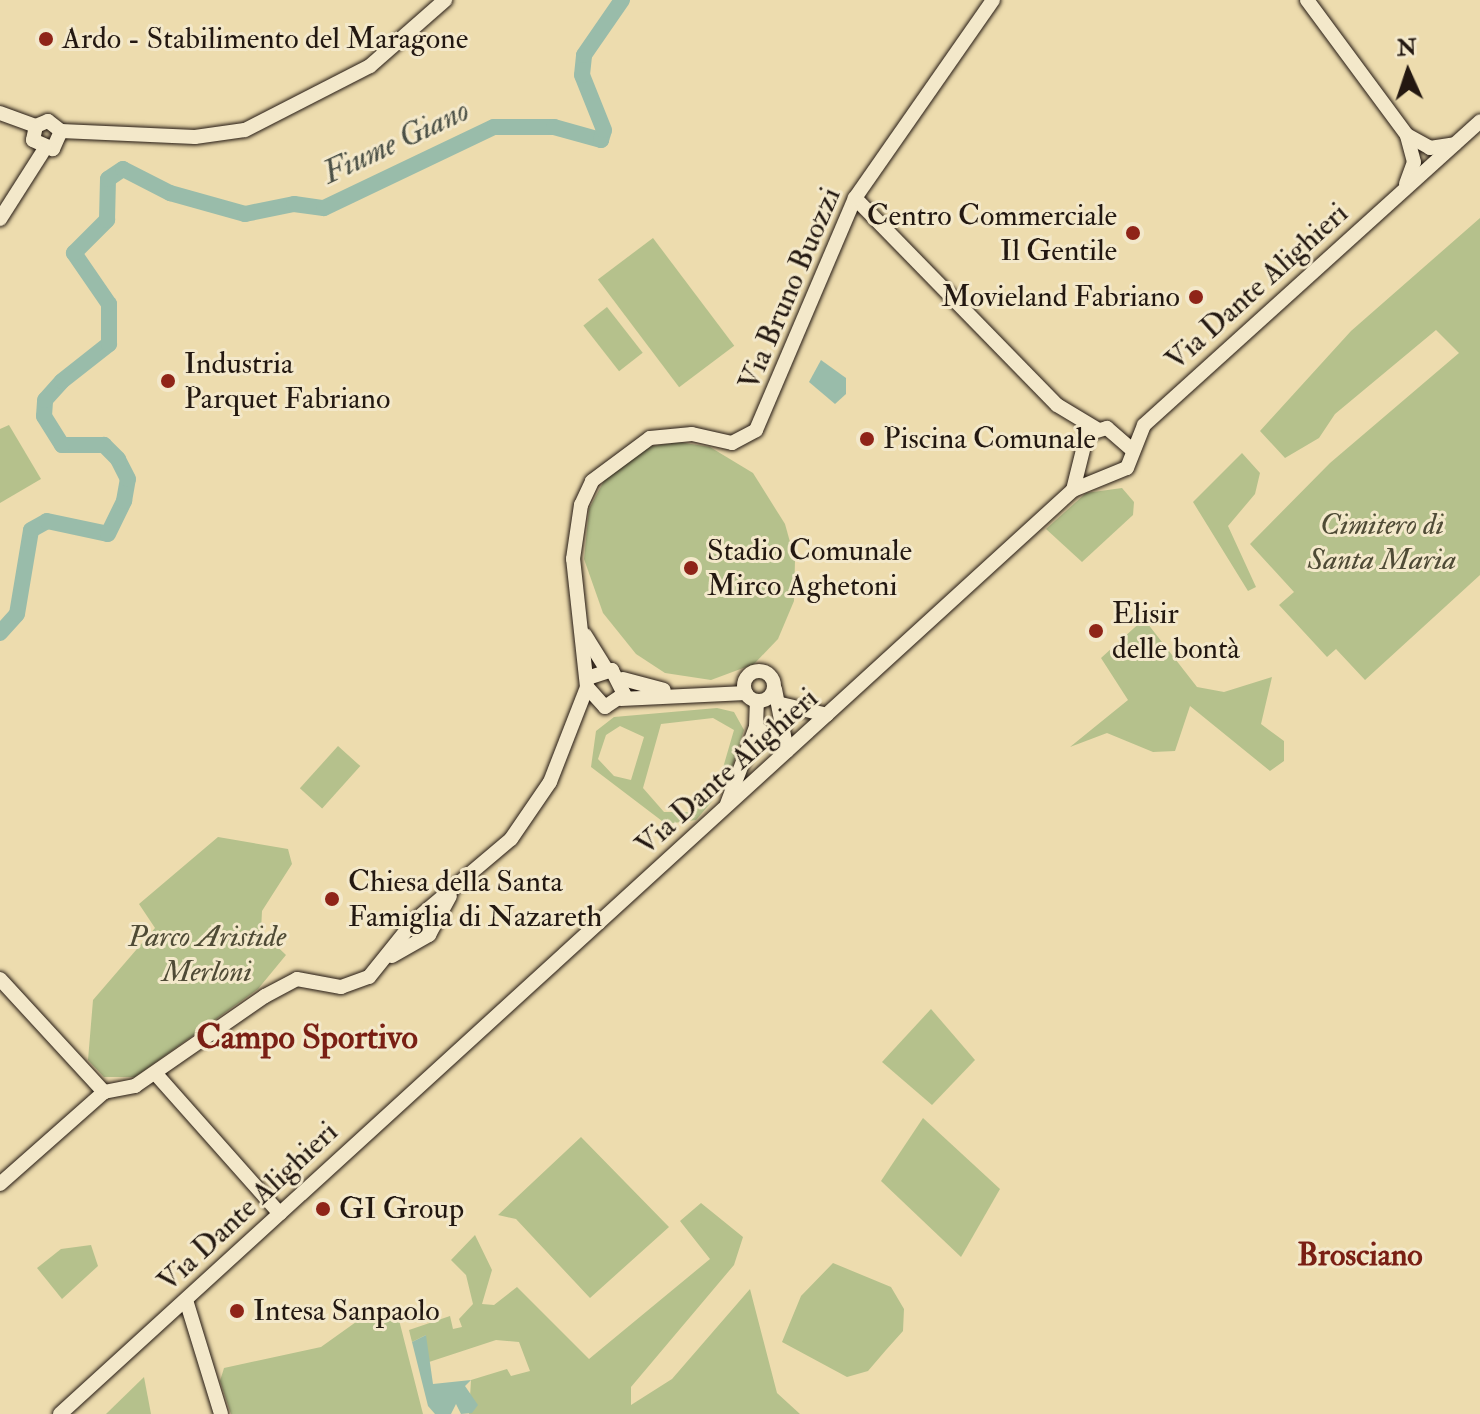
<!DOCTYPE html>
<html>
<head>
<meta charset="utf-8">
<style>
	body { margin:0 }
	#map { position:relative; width:1480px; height:1414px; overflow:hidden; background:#eddcae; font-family:"IM FELL Double Pica",serif }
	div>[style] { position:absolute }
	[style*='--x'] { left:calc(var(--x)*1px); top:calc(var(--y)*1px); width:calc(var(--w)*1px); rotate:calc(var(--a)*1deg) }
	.green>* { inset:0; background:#b5c18c; transform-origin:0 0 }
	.water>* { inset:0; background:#99bcaa }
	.river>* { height:16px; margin:-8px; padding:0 8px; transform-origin:8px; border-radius:8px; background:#99bcaa }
	.roads { filter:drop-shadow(0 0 2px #231811) drop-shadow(0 0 2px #231811) }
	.secondary>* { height:14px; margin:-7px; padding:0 7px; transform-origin:7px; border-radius:7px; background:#f3e8ca }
	.secondary>.ring { margin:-7px; padding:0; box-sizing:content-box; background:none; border:14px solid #f3e8ca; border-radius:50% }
	.dots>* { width:22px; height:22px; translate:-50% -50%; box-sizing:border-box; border:4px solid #f3e8ca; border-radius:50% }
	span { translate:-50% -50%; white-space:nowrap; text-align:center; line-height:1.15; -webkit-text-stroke:6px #f3e8ca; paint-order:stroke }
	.poi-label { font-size:30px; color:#231811 }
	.left { translate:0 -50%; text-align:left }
	.right { translate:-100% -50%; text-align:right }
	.street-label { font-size:30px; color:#231811 }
	.park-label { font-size:30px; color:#4f4b36; font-style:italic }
	.water-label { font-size:32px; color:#4c5147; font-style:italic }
	.neighbourhood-label { font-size:32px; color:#7a1f14; font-weight:700 }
	.quarter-label { font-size:34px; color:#7a1f14; font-weight:700 }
	.north { position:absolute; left:1368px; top:32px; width:80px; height:80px; -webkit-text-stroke:6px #f3e8ca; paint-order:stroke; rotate:357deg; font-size:22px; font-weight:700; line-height:32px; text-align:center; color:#231811 }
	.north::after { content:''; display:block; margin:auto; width:28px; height:36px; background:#231811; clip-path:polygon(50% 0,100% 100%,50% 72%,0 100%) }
</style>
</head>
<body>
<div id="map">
	<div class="green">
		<i style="clip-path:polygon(1480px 218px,1480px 575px,1365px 680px,1336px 649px,1327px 657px,1279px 605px,1294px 592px,1250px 544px,1330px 463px,1459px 353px,1436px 330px,1335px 414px,1319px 438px,1285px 458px,1260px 431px,1351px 331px)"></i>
		<i style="left:653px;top:238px;width:135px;height:69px;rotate:53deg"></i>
		<i style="left:607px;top:307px;width:58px;height:30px;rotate:52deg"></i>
		<i style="clip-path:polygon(9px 425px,41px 479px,0 503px,0 429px)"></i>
		<i style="clip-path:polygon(679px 442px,710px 447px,753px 473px,785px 524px,795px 560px,794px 601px,778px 639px,754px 664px,711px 680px,665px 673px,636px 654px,603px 613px,584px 559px,589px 509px,606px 477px,647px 447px)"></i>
		<i style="clip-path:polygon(1242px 453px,1260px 473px,1255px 494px,1228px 526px,1256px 587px,1248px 591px,1193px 502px)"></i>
		<i style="clip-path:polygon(1122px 488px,1134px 502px,1133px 515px,1082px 562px,1046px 529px,1086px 493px)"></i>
		<i style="clip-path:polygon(1144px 619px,1197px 687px,1224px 692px,1272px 677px,1261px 724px,1284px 741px,1284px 761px,1270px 771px,1190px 706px,1175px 751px,1153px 752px,1107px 733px,1070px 747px,1128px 700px,1101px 658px)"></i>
		<i style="clip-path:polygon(evenodd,717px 708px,734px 712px,744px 730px,727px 784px,696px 820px,666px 824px,591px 767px,596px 731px,614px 717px,717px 708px,713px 718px,734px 730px,720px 778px,691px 812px,664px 812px,643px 788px,661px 724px,713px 718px,717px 708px,620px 726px,644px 737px,631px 780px,614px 776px,598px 759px,606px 735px,620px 726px)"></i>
		<i style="left:338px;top:746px;width:30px;height:57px;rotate:42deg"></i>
		<i style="clip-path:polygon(218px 837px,288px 849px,292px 864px,262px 911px,261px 931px,286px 955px,258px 989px,135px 1077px,104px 1077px,88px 1060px,93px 1000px,155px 928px,139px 904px)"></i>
		<i style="clip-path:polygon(931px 1009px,975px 1060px,932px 1105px,882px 1062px)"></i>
		<i style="clip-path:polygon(923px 1118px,1000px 1189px,961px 1257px,881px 1181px)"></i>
		<i style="clip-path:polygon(581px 1137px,669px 1227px,590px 1298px,516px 1219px,498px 1215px)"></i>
		<i style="clip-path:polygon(701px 1203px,743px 1237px,734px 1265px,631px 1387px,631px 1405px,672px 1379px,750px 1289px,777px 1393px,800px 1414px,469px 1414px,471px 1380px,507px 1369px,511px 1376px,530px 1371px,519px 1342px,496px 1340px,426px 1363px,426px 1335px,412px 1342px,409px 1330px,450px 1316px,453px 1329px,462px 1327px,459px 1319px,473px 1304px,466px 1275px,451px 1260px,475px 1235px,492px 1270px,482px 1304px,494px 1305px,517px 1287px,589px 1359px,710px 1259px,680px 1221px)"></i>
		<i style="clip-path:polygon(91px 1245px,98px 1266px,62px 1299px,37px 1268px,61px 1249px)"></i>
		<i style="clip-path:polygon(833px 1263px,891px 1287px,904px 1309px,903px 1331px,886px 1350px,868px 1371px,847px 1377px,782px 1342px,801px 1296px)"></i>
		<i style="clip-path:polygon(391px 1312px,398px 1316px,423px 1414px,231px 1414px,220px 1381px,224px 1368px,321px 1347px,363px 1317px)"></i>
		<i style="clip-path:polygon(144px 1377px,151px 1414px,106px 1414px)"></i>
	</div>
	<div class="water">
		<i style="clip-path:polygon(821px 360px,846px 378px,846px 394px,835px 404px,809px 382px)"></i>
		<i style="clip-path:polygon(426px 1335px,433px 1384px,471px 1380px,465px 1386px,478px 1405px,472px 1413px,461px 1414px,456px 1404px,451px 1414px,435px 1414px,428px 1406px,412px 1342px)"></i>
	</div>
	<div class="river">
		<i style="--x:0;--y:633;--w:25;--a:-48"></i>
		<i style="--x:17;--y:614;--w:85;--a:-80.5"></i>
		<i style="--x:31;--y:530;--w:18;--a:-29"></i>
		<i style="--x:47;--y:521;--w:62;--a:12"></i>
		<i style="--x:108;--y:534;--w:37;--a:-64"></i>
		<i style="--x:124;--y:501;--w:22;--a:-80"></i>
		<i style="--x:128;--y:479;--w:22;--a:-117"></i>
		<i style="--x:118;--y:459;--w:20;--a:-135"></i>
		<i style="--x:104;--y:445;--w:42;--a:180"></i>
		<i style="--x:62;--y:445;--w:34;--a:-122"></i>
		<i style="--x:44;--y:416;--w:16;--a:-86"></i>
		<i style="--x:45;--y:400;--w:25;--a:-48"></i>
		<i style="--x:62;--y:381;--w:60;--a:-38.2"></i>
		<i style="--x:109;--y:344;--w:40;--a:-90"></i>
		<i style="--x:109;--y:304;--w:62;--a:-124.5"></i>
		<i style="--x:74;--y:253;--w:47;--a:-45"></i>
		<i style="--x:107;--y:220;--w:41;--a:-88.6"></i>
		<i style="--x:108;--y:179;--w:18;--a:-34"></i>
		<i style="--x:123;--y:169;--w:53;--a:27.1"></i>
		<i style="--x:170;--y:193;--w:78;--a:15.6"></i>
		<i style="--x:245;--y:214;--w:50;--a:-11.5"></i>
		<i style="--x:294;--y:204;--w:30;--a:8"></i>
		<i style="--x:324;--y:208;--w:188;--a:-25.5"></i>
		<i style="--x:494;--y:127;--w:60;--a:0"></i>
		<i style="--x:554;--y:127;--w:49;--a:15.5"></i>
		<i style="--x:601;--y:140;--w:10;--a:-73"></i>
		<i style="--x:604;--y:130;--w:59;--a:-111.8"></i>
		<i style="--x:582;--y:75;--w:20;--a:-84"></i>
		<i style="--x:584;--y:55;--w:67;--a:-55.4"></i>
	</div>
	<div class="roads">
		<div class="secondary">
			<i style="--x:1307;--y:0;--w:168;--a:53.5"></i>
			<i style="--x:1407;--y:135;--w:26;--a:29"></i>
			<i style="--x:1430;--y:148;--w:25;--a:-9"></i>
			<i style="--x:0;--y:113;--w:38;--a:20"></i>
			<i style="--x:61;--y:131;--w:20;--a:114"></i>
			<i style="--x:53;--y:149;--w:22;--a:-156"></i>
			<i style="--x:33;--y:140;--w:14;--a:-78"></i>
			<i style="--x:36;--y:126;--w:13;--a:-23"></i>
			<i style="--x:48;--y:121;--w:16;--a:38"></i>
			<i style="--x:61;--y:131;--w:134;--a:2.6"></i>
			<i style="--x:195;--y:137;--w:50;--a:-8"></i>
			<i style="--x:245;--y:130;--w:140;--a:-27.1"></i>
			<i style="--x:370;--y:66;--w:100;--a:-41.3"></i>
			<i style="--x:1406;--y:184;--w:23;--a:-70"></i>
			<i style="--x:1414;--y:162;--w:28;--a:-105"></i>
			<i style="--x:855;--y:198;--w:289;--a:45.7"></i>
			<i style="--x:1057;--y:405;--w:47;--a:31"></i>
			<i style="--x:0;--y:219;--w:82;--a:-57.5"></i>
			<i style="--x:1073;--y:490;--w:58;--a:-76"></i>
			<i style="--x:1087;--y:434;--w:21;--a:-17"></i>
			<i style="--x:1107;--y:428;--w:32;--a:41"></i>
			<i style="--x:585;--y:635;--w:40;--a:58"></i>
			<i class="ring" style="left:744px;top:671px;width:16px;height:16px"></i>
			<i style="--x:623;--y:679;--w:42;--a:15"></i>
			<i style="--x:587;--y:687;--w:27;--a:48"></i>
			<i style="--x:605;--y:707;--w:23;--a:-34"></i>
			<i style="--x:624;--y:694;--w:27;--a:-117"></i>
			<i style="--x:612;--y:670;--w:25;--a:162"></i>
			<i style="--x:775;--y:689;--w:63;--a:79"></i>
			<i style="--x:621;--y:699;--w:125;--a:-2.7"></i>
			<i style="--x:781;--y:704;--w:47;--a:13.4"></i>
			<i style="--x:756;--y:727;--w:39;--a:38"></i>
			<i style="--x:727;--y:804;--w:82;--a:-69.4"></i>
			<i style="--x:756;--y:727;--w:25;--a:-88"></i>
			<i style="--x:392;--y:956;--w:43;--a:-29.6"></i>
			<i style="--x:429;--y:935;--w:44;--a:-61.7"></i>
			<i style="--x:0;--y:979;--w:154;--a:47.4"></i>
			<i style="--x:155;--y:1073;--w:188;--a:48.4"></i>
			<i style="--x:0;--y:1184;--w:139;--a:-41.5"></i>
			<i style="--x:104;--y:1092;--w:32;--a:-11"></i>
			<i style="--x:135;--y:1086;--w:158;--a:-34.7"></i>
			<i style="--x:265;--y:996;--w:36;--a:-28"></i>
			<i style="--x:297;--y:979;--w:45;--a:10.3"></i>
			<i style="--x:341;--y:987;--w:30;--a:-20"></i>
			<i style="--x:369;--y:977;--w:72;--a:-51.2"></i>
			<i style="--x:414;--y:921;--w:127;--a:-40.2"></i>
			<i style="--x:511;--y:839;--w:69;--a:-55.6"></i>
			<i style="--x:550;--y:782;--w:102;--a:-68.7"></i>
			<i style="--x:587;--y:687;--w:129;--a:-96.2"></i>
			<i style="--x:573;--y:559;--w:55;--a:-81.6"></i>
			<i style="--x:581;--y:505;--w:26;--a:-65"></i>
			<i style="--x:592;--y:481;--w:72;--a:-36.6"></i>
			<i style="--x:650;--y:438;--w:42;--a:-5.4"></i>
			<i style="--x:692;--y:434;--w:41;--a:12.7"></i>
			<i style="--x:732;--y:443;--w:27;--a:-28"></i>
			<i style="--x:756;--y:430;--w:252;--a:-66.9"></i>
			<i style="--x:855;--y:198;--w:241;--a:-55.1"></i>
			<i style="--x:186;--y:1300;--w:119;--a:72.9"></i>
			<i style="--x:60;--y:1414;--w:1371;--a:-42.37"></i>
			<i style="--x:1073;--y:490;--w:58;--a:-22.2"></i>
			<i style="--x:1127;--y:468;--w:46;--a:-68.4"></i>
			<i style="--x:1144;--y:425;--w:453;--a:-42.1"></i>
		</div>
	</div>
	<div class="dots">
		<i style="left:46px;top:39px;background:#8f2418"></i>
		<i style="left:1133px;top:233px;background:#8f2418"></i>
		<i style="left:1196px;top:297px;background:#8f2418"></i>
		<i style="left:168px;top:381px;background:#8f2418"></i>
		<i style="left:867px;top:439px;background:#8f2418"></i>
		<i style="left:691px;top:568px;background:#8f2418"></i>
		<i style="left:1096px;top:631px;background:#8f2418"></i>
		<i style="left:332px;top:899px;background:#8f2418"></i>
		<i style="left:323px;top:1209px;background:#8f2418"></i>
		<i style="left:237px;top:1311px;background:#8f2418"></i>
	</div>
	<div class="poi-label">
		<span class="left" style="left:62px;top:39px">Ardo - Stabilimento del Maragone</span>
		<span class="right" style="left:1117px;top:233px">Centro Commerciale<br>Il Gentile</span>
		<span class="right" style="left:1180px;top:297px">Movieland Fabriano</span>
		<span class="left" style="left:184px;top:381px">Industria<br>Parquet Fabriano</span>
		<span class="left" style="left:883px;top:439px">Piscina Comunale</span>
		<span class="left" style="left:707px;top:568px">Stadio Comunale<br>Mirco Aghetoni</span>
		<span class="left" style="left:1112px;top:631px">Elisir<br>delle bontà</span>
		<span class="left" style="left:348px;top:899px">Chiesa della Santa<br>Famiglia di Nazareth</span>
		<span class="left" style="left:339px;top:1209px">GI Group</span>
		<span class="left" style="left:253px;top:1311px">Intesa Sanpaolo</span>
	</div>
	<div class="street-label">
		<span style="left:1257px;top:287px;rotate:-42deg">Via Dante Alighieri</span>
		<span style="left:790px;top:289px;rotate:-67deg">Via Bruno Buozzi</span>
		<span style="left:727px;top:772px;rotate:-42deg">Via Dante Alighieri</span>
		<span style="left:248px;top:1207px;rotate:-43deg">Via Dante Alighieri</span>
	</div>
	<div class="park-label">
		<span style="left:1382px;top:542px">Cimitero di<br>Santa Maria</span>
		<span style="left:207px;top:954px">Parco Aristide<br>Merloni</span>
	</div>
	<div class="water-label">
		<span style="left:396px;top:142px;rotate:-25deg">Fiume Giano</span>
	</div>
	<div class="neighbourhood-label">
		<span style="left:1360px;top:1255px">Brosciano</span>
	</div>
	<div class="quarter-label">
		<span style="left:307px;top:1038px">Campo Sportivo</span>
	</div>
	<div class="north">N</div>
</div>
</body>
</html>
